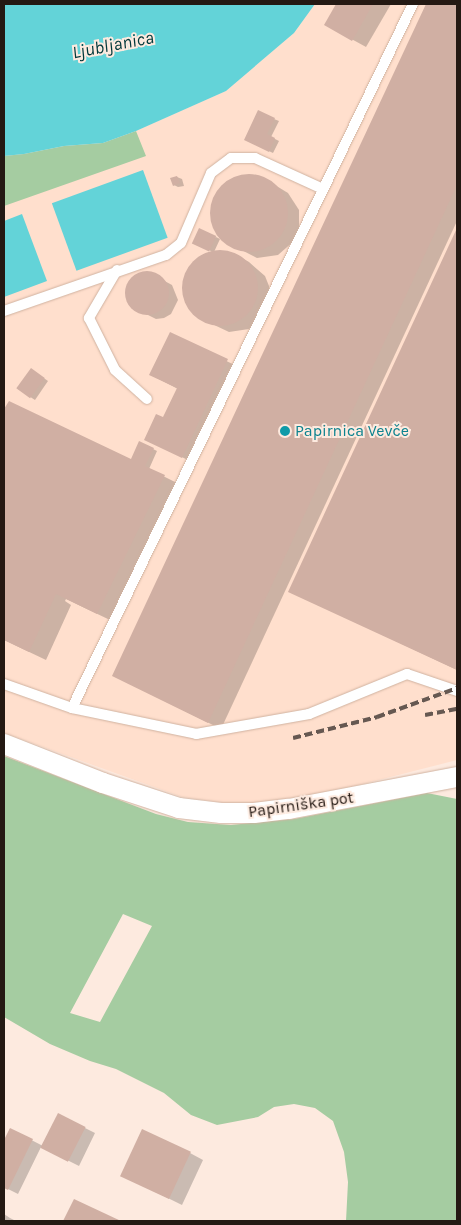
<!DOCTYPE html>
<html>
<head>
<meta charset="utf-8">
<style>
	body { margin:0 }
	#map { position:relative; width:461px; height:1225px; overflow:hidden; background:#fdeadf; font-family:Karla,sans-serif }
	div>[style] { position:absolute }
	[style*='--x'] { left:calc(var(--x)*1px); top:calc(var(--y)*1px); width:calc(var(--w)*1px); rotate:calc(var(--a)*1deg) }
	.built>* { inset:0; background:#ffdfcd }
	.green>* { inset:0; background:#a5cca1 }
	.water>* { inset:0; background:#63d3d8; transform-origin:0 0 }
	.shadow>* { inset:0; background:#0003 }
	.building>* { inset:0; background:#d0afa3; transform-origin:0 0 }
	.round { border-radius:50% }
	.roads { filter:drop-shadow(0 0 1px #d0b2a0) drop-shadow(0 0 1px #d0b2a0) }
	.service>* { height:10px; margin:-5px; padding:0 5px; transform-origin:5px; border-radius:5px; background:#fff }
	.minor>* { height:20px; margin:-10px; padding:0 10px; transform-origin:10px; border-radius:10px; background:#fff }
	.rail>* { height:4px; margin-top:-2px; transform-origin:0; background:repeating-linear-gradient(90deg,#665851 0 8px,transparent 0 12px) }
	.dots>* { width:14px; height:14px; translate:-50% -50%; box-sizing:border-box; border:2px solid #fdeadf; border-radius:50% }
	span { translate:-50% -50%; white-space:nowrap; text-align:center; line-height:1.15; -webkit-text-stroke:4px #fdeadf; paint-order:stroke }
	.culture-label { font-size:16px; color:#0d838f }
	.left { translate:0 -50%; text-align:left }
	.street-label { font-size:16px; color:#241913 }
	.water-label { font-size:18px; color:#00383b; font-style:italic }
	.frame { position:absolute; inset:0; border:5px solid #241913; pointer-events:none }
</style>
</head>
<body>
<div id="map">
	<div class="built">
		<i style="clip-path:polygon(315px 4px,457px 4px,457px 760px,324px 794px,240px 805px,182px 797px,4px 733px,4px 156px,103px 143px,136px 131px,226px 91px,294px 33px)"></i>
	</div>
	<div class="green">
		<i style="clip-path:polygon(136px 131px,146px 156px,4px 206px,4px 156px,24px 154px,64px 146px,103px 143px)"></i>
		<i style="clip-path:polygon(evenodd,4px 756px,156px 814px,188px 822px,231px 825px,294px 819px,427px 793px,457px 799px,457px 1221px,346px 1221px,348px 1182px,344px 1152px,333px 1121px,315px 1108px,294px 1104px,274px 1107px,258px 1117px,217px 1125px,191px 1115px,164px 1093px,116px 1069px,90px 1061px,50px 1044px,4px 1017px,4px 756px,123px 914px,152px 926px,100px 1022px,70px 1013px,123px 914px)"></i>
	</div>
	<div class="water">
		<i style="clip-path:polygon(315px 4px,294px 33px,226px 91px,136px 131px,103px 143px,64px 146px,24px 154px,4px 156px,4px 5px)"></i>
		<i style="left:143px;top:170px;width:72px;height:97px;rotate:70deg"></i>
		<i style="clip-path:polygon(22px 214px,47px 281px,4px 297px,4px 221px)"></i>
	</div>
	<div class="shadow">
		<i style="clip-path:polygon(338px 4px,391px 4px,366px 47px,326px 25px)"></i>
		<i style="clip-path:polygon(427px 4px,457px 4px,457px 221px,221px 729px,114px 676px)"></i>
		<i style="clip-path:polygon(274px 119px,279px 121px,271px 137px,279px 141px,273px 153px,250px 142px)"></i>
		<i style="clip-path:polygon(254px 175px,265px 179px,288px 193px,299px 210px,299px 232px,294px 241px,278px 255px,257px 258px,224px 241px,217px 233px,211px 212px,217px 192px,233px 178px)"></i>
		<i style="clip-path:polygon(177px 177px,182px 179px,184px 186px,178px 187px,174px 185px)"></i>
		<i style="clip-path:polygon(457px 232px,457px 670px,290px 591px)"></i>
		<i style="clip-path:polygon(216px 237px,220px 239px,214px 252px,235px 254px,249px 262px,265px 276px,269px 286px,269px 306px,258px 324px,249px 329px,229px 332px,210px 323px,196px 315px,185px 298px,185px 278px,196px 260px,213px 252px,198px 245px)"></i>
		<i style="clip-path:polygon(148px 272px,172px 285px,178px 300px,171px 314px,164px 318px,156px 319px,132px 307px,126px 292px,133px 277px)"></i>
		<i style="clip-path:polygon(170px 334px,241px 368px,192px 462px,155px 444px,178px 389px,151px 375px)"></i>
		<i style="clip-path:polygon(35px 372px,48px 381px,35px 400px,18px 389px)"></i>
		<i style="clip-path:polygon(9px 403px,138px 463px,153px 449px,157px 451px,149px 469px,177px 483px,110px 620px,66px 599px,65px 601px,71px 605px,46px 660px,4px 640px,4px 411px)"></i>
		<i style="clip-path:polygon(59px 1115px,95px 1133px,79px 1166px,41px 1147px,18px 1194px,4px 1187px,4px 1143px,10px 1129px,43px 1146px)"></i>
		<i style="clip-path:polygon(190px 1153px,203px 1160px,182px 1205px,121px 1175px)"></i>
		<i style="clip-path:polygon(75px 1201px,118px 1221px,65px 1221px)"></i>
		<i style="clip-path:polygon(4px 1214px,10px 1218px,16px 1221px,4px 1221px)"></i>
	</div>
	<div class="building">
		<i style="clip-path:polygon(336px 4px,373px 4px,352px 41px,324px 25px)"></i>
		<i style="clip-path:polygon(426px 4px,457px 4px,457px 185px,208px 723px,112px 676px)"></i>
		<i style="clip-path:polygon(258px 110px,275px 118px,267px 134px,275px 138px,269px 152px,244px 140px)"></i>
		<i class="round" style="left:210px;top:174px;width:78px;height:78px"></i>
		<i style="clip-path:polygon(177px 176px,180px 183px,173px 186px,170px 178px)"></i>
		<i style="left:199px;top:228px;width:19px;height:17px;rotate:25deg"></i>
		<i style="clip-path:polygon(457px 228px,457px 670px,288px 592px)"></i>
		<i class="round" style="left:182px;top:250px;width:76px;height:76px"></i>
		<i class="round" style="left:125px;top:271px;width:44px;height:44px"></i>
		<i style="clip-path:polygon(170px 332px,228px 359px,182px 458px,144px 440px,156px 414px,163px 417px,177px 388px,149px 375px)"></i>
		<i style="left:31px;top:368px;width:17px;height:25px;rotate:36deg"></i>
		<i style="clip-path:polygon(9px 401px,131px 459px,139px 441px,154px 448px,145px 466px,165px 475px,97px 614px,56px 594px,29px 652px,4px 640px,4px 409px)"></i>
		<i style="left:58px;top:1113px;width:31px;height:39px;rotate:27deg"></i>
		<i style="clip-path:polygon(10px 1128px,33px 1139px,8px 1190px,4px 1188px,4px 1140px)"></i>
		<i style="left:142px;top:1129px;width:54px;height:52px;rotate:25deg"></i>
		<i style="clip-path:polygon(74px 1199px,121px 1221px,63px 1221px)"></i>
	</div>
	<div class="roads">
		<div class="service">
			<i style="--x:117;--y:270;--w:56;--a:120.3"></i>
			<i style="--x:89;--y:318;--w:58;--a:63.4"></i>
			<i style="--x:115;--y:370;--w:43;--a:42.2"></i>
			<i style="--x:4;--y:311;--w:171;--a:-19.1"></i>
			<i style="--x:166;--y:255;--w:19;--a:-39"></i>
			<i style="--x:181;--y:243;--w:76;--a:-66.8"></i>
			<i style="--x:211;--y:173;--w:25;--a:-37"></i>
			<i style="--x:231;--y:158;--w:24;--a:0"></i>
			<i style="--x:255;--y:158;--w:75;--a:24.5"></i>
			<i style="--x:4;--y:684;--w:72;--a:19.4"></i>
			<i style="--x:72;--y:708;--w:127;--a:11.8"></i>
			<i style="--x:196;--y:734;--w:115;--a:-10"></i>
			<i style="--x:309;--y:714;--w:106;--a:-22.2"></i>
			<i style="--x:407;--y:674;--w:53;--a:18.8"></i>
			<i style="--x:72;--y:708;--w:782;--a:-64.16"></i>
		</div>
		<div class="minor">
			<i style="--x:4;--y:744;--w:106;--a:21.5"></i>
			<i style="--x:103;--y:783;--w:80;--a:18.2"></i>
			<i style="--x:179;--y:808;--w:42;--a:6.8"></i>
			<i style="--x:221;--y:813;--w:33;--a:0"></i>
			<i style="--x:254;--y:813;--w:35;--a:-7"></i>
			<i style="--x:289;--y:809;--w:171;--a:-10.8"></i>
		</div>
	</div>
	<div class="rail">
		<i style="--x:425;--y:715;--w:33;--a:-11"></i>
		<i style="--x:293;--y:738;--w:87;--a:-14"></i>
		<i style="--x:377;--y:717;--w:85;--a:-19.9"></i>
	</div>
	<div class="dots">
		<i style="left:285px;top:431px;background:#0f9aa8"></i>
	</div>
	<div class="culture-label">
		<span class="left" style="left:295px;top:431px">Papirnica Vevče</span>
	</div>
	<div class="street-label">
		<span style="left:301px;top:805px;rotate:-8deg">Papirniška pot</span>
	</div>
	<div class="water-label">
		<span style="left:113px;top:45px;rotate:-11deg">Ljubljanica</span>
	</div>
	<div class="frame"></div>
</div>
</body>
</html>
